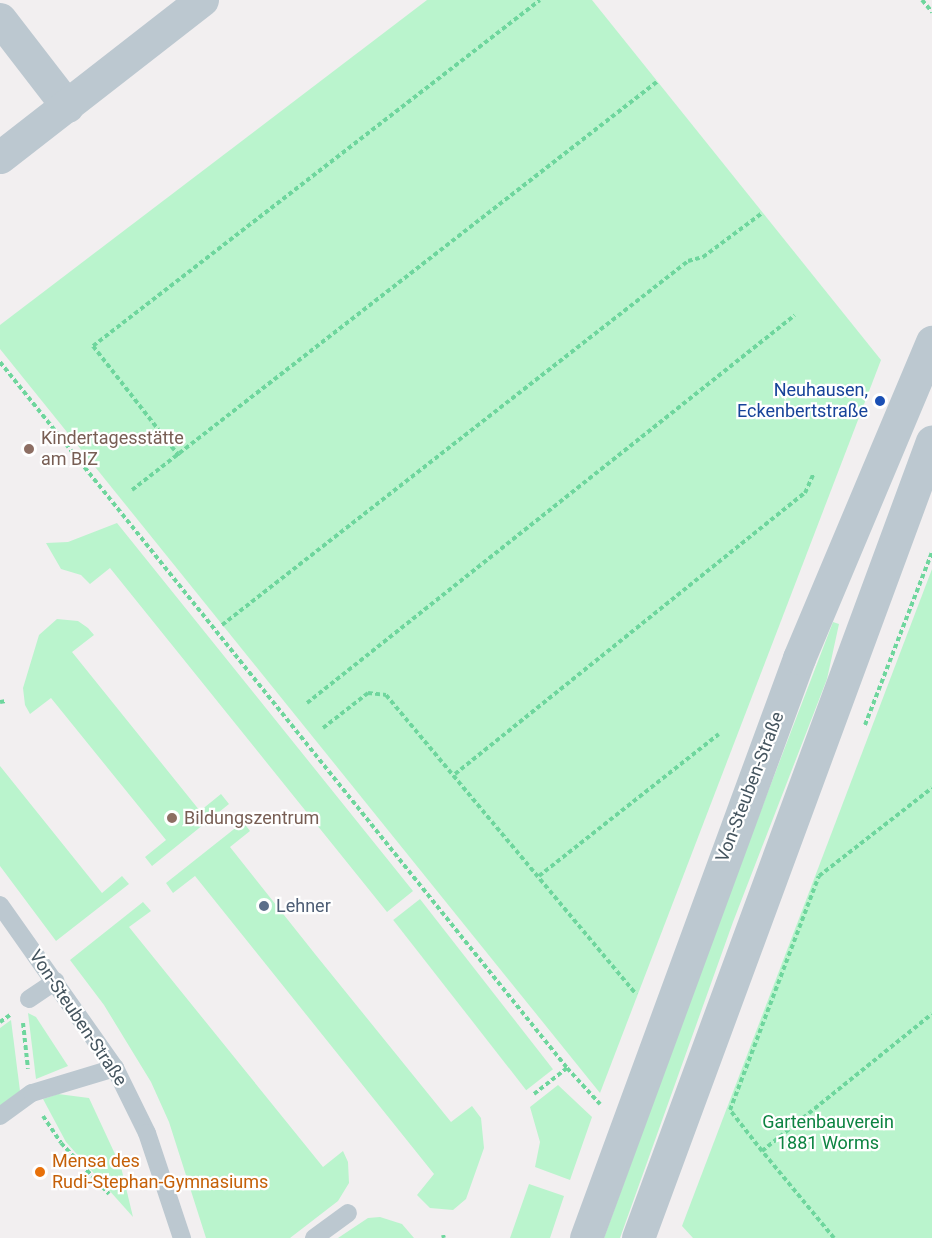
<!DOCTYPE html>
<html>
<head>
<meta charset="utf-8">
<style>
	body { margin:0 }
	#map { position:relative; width:932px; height:1238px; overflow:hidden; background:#f2eff0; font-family:Roboto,sans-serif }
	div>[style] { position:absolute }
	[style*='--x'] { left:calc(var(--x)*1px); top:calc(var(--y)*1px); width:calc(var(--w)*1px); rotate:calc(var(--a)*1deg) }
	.green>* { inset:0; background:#baf4cd; transform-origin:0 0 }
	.path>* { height:4px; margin-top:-2px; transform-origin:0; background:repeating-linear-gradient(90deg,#6ed69d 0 4.5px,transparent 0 7.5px) }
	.service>* { height:18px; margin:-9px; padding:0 9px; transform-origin:9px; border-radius:9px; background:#bcc8d0 }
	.minor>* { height:33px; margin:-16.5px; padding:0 16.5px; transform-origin:16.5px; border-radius:16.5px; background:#bcc8d0 }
	.tertiary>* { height:33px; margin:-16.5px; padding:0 16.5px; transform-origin:16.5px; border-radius:16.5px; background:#bcc8d0 }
	.dots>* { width:16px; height:16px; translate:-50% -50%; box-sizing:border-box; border:3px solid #fff; border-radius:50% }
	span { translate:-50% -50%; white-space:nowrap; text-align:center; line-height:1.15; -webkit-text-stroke:4.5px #fff; paint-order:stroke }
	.transit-label { font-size:18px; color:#164399 }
	.right { translate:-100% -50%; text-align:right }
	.education-label { font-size:18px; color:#785e54 }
	.left { translate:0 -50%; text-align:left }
	.street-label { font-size:18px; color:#45555f }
	.service-label { font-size:18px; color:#4e5e75 }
	.park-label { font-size:18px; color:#0d8442 }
	.food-label { font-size:18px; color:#c56008 }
</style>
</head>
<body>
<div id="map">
	<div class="green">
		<i style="clip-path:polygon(427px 0,592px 0,881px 360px,600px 1093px,0 349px,0 325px)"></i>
		<i style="clip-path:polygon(117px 523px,413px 891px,387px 912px,110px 568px,90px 584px,81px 575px,61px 569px,46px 543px,68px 542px)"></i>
		<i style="clip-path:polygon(932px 569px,932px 1238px,693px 1238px,682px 1226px)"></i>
		<i style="clip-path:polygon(57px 619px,78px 621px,88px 628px,94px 635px,72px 652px,200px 811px,221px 794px,229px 804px,152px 866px,145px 857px,166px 840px,51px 698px,30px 714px,25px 705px,23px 688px,39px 635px)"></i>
		<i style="clip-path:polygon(833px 622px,839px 624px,827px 679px,733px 922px,620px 1238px,604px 1238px,720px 917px)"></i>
		<i style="clip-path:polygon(0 766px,102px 893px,122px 876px,129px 884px,56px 941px,0 866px)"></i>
		<i style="clip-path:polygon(243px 822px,250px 831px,230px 847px,315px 954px,451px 1122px,472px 1106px,481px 1118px,484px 1148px,466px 1199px,453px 1210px,430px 1208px,417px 1195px,434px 1174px,195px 876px,173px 893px,166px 883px)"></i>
		<i style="left:420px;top:899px;width:216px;height:34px;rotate:52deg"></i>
		<i style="clip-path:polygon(143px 902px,151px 911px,129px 927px,323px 1167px,343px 1151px,348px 1162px,349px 1183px,338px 1201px,290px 1238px,206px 1238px,169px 1122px,151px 1082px,104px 1005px,70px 960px)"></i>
		<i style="clip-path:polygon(28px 1013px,36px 1017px,68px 1066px,36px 1079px)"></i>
		<i style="clip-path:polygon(11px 1020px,20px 1091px,0 1106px,0 1028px)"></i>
		<i style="clip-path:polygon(558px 1085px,592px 1117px,570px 1180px,535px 1167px,540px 1142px,530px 1107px)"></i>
		<i style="clip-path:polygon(58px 1094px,89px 1098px,121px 1167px,133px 1217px,66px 1142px,43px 1099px)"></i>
		<i style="clip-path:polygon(529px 1184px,564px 1196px,550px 1238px,510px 1238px)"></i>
		<i style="clip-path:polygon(380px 1217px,402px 1224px,414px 1238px,338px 1238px,368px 1218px)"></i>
	</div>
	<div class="path">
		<i style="--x:922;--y:0;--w:16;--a:50"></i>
		<i style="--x:0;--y:362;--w:905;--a:51.23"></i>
		<i style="--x:567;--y:1068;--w:49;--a:47.5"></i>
		<i style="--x:179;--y:456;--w:140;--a:-128"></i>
		<i style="--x:93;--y:346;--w:565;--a:-37.74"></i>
		<i style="--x:132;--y:490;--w:666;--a:-37.87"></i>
		<i style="--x:222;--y:625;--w:591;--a:-37.99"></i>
		<i style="--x:688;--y:261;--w:16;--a:-15"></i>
		<i style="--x:703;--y:257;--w:74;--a:-36.7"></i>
		<i style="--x:0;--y:702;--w:6;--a:-9"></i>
		<i style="--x:307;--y:703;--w:623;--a:-38.49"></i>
		<i style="--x:865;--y:725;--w:186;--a:-68.8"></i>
		<i style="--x:323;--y:728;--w:57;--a:-37.9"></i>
		<i style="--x:368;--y:693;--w:18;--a:6"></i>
		<i style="--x:386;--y:695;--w:390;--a:50.1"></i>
		<i style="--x:455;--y:774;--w:449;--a:-38.8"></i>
		<i style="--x:805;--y:493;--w:22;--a:-66"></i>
		<i style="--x:539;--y:876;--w:229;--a:-38.3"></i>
		<i style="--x:0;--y:1022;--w:12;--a:-35"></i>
		<i style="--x:23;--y:1023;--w:46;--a:83.8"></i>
		<i style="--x:534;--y:1094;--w:42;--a:-38.2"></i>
		<i style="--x:43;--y:1116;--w:32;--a:56"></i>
		<i style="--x:61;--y:1143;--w:70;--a:46.7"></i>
		<i style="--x:762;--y:1151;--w:52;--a:-128"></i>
		<i style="--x:730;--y:1110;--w:250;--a:-69.2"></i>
		<i style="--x:819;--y:876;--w:143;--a:-37.9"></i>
		<i style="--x:443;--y:1235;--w:3;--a:72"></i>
		<i style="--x:834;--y:1238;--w:113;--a:-129.6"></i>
		<i style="--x:762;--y:1151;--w:218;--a:-38.9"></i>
	</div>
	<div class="service">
		<i style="--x:0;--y:905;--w:199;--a:54.8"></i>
		<i style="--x:115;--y:1068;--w:72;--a:63.8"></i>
		<i style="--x:147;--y:1133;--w:111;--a:71.6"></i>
		<i style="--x:29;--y:999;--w:32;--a:-34"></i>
		<i style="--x:0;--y:1116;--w:39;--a:-36"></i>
		<i style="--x:32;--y:1093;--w:87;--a:-16.8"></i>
		<i style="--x:314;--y:1238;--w:42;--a:-36.3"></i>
	</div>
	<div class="minor">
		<i style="--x:0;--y:19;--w:110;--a:52.4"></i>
		<i style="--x:0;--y:157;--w:256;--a:-37.9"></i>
	</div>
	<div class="tertiary">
		<i style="--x:586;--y:1238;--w:618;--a:-69.83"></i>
		<i style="--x:799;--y:658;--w:343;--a:-67.2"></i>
		<i style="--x:638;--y:1238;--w:849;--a:-69.75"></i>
	</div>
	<div class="dots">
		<i style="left:880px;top:401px;background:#1a4fb4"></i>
		<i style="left:29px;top:449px;background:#8d6e63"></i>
		<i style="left:172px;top:818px;background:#8d6e63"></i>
		<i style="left:264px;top:906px;background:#5c6f8a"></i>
		<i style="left:40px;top:1172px;background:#e8710a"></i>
	</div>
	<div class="transit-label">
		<span class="right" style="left:868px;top:401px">Neuhausen,<br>Eckenbertstraße</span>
	</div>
	<div class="education-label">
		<span class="left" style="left:41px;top:449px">Kindertagesstätte<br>am BIZ</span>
		<span class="left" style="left:184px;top:818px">Bildungszentrum</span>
	</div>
	<div class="street-label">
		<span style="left:750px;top:787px;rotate:-69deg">Von-Steuben-Straße</span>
		<span style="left:78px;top:1018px;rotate:56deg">Von-Steuben-Straße</span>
	</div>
	<div class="service-label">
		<span class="left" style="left:276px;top:906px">Lehner</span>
	</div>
	<div class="park-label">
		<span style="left:828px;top:1133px">Gartenbauverein<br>1881 Worms</span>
	</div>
	<div class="food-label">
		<span class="left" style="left:52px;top:1172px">Mensa des<br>Rudi-Stephan-Gymnasiums</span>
	</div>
</div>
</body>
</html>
